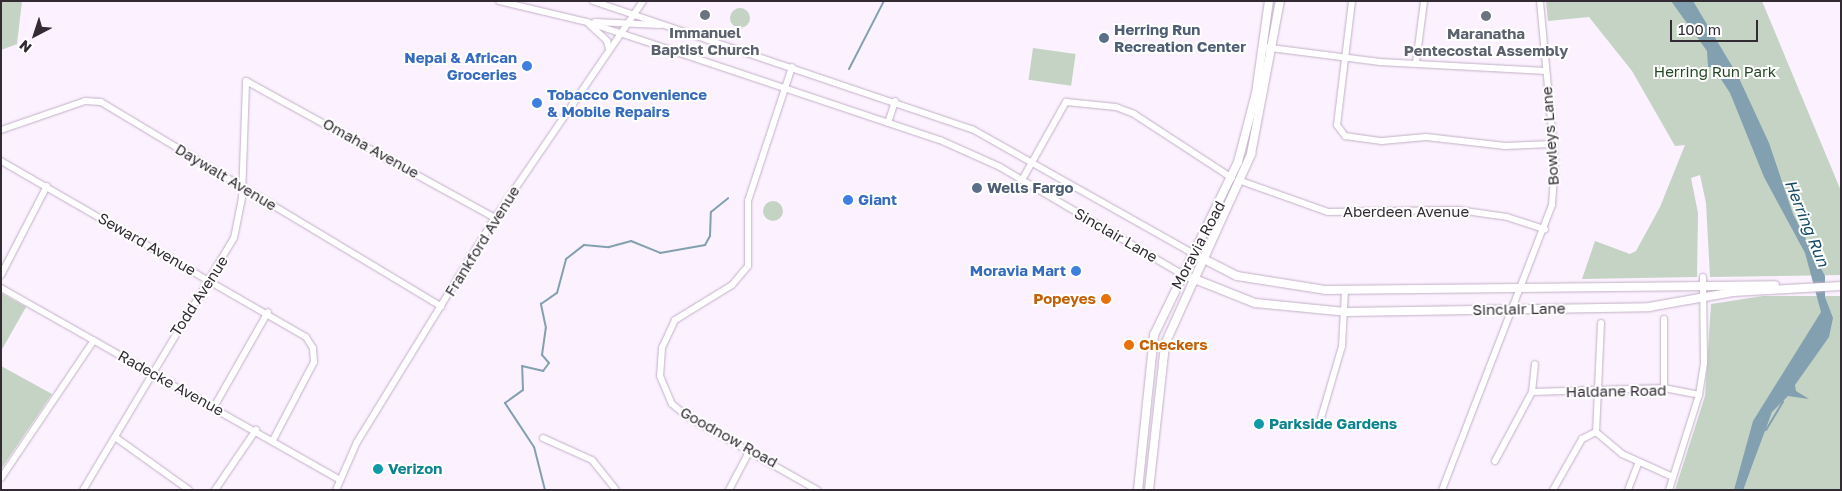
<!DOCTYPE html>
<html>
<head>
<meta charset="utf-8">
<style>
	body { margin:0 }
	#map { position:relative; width:1842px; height:491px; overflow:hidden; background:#fcf1ff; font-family:"Golos Text",sans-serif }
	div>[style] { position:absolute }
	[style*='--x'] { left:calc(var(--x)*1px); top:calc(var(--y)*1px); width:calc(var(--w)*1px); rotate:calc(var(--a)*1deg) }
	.green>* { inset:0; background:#c4d3c4; transform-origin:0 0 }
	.round { border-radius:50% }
	.water>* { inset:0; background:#83a0b1 }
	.stream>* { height:2px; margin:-1px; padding:0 1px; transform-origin:1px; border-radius:1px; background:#83a0b1 }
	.roads { filter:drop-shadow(0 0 1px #c1b0c5) drop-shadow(0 0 1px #c1b0c5) }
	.minor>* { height:6px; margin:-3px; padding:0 3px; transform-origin:3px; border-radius:3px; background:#fff }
	.major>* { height:8px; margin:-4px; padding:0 4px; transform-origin:4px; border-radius:4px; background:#fff }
	.dots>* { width:14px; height:14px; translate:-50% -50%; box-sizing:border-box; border:2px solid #fff; border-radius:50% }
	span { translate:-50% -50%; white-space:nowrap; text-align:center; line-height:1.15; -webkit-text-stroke:4px #fff; paint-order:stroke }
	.service-label { font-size:15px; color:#4e5e75; font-weight:700 }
	.left { translate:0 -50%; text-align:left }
	.worship-label { font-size:15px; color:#5b616d; font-weight:700 }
	.shop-label { font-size:15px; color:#366cbe; font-weight:700 }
	.right { translate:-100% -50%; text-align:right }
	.park-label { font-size:15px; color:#234726 }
	.street-label { font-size:15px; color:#322b34 }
	.food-label { font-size:15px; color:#c56008; font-weight:700 }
	.culture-label { font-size:15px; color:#0d838f; font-weight:700 }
	.water-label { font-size:16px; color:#154b65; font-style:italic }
	.frame { position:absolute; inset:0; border:2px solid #322b34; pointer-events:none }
	.north { position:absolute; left:10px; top:10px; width:50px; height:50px; -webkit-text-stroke:4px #fff; paint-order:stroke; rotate:220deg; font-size:14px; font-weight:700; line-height:20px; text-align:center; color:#322b34 }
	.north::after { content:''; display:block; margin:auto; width:18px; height:22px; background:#322b34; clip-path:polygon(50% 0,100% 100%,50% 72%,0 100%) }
	.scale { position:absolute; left:1670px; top:20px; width:88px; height:22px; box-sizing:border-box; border:2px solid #322b34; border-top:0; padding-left:6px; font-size:15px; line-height:18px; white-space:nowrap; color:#322b34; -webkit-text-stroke:4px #fff; paint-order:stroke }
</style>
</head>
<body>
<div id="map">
	<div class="green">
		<i style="clip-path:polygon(1px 1px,22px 1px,17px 44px,1px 50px)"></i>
		<i style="clip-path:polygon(1546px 1px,1762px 1px,1841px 191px,1841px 275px,1710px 277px,1706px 203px,1700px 175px,1691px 178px,1698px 213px,1697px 277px,1582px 279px,1595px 241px,1630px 254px,1636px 251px,1660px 207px,1685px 145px,1675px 146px,1632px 71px,1589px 17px,1548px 21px)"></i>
		<i class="round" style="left:730px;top:8px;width:20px;height:20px"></i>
		<i style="left:1033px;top:48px;width:43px;height:32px;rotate:8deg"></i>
		<i class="round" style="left:763px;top:201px;width:20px;height:20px"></i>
		<i style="clip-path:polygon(1px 293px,26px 307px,1px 351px)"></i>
		<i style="clip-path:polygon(1763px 296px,1841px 296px,1841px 490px,1675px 490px,1705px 396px,1711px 304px)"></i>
		<i style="clip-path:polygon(1px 366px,52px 394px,1px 469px)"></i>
	</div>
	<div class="water">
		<i style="clip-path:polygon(1671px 1px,1693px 1px,1738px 76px,1769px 143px,1793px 214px,1825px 276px,1825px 297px,1833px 318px,1829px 337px,1795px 385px,1796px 391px,1809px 399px,1788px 396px,1772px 412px,1743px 490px,1734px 490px,1753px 421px,1821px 312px,1805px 253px,1764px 177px,1730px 93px,1713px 67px,1708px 67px,1707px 51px)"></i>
	</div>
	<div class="stream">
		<i style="--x:849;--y:69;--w:76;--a:-62.8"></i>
		<i style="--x:1766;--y:430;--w:33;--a:-59"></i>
		<i style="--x:545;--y:490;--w:44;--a:-104.3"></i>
		<i style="--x:534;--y:447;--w:53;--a:-123.4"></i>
		<i style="--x:505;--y:403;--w:22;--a:-36"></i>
		<i style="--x:523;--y:390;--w:24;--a:-92"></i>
		<i style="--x:522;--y:366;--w:22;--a:13"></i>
		<i style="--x:543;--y:371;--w:10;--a:-53"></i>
		<i style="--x:549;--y:363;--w:11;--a:-131"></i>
		<i style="--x:542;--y:355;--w:27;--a:-82"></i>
		<i style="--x:546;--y:328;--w:25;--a:-102"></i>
		<i style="--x:541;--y:304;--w:19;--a:-35"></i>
		<i style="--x:557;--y:293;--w:35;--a:-75"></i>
		<i style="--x:566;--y:259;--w:23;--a:-38"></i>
		<i style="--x:584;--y:245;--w:25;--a:5"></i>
		<i style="--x:609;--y:247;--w:23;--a:-15"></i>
		<i style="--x:631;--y:241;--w:31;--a:22"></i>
		<i style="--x:660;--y:253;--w:46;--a:-10.1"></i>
		<i style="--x:705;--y:245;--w:10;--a:-61"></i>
		<i style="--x:710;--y:236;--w:24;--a:-88"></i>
		<i style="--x:711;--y:212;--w:22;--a:-39"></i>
		<i style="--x:1742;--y:490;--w:31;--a:-71"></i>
	</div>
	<div class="roads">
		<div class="minor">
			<i style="--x:499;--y:1;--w:90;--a:13.4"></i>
			<i style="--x:587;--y:22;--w:372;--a:18.5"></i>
			<i style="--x:940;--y:140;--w:66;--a:24.2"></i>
			<i style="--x:1000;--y:167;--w:211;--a:30.5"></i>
			<i style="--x:593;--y:1;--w:400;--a:18.7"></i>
			<i style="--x:972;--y:129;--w:255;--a:29.4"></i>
			<i style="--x:1352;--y:1;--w:125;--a:96.9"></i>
			<i style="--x:1337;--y:125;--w:14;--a:54"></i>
			<i style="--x:1345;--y:136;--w:37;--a:8"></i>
			<i style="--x:1382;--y:141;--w:44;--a:-5.2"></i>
			<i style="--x:1426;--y:137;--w:80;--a:6.5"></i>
			<i style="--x:1505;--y:146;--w:47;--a:-2.4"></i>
			<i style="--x:595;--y:22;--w:65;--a:2.6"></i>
			<i style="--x:589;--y:24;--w:25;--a:43"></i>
			<i style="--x:607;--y:41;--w:8;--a:76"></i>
			<i style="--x:1263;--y:47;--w:118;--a:7.3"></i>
			<i style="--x:1380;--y:62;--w:166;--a:3.1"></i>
			<i style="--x:1416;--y:63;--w:63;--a:-82.6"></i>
			<i style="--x:792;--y:67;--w:141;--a:108.2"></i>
			<i style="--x:748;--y:201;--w:65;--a:90"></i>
			<i style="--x:748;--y:266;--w:25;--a:130"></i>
			<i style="--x:732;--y:285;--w:67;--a:148.4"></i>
			<i style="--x:675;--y:320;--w:31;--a:115"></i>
			<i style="--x:662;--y:348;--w:28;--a:94"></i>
			<i style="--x:660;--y:376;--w:30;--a:67"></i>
			<i style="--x:672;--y:404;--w:19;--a:39"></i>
			<i style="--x:687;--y:416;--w:150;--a:29.6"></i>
			<i style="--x:888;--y:123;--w:23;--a:-72"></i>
			<i style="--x:1;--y:130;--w:89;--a:-19"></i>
			<i style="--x:85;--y:101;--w:16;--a:4"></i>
			<i style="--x:101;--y:102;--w:397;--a:31"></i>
			<i style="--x:1;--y:161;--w:352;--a:30"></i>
			<i style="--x:306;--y:337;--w:13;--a:58"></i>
			<i style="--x:313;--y:348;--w:14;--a:86"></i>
			<i style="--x:314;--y:362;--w:88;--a:117.7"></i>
			<i style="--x:1022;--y:180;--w:90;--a:-60.6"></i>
			<i style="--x:1066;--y:102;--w:50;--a:5.7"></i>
			<i style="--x:1116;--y:107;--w:19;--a:21"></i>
			<i style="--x:1134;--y:114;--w:117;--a:33.1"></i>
			<i style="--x:1241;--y:181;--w:92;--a:19.6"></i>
			<i style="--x:1328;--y:212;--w:130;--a:-0.9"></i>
			<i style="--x:1458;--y:210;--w:49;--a:8.1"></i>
			<i style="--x:1507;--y:217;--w:40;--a:18"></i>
			<i style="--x:1;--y:275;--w:100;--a:-62.7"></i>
			<i style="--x:1;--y:288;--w:390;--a:29.5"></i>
			<i style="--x:1664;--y:319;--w:69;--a:90"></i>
			<i style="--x:1601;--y:323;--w:109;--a:92.6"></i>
			<i style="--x:1596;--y:432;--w:34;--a:40"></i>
			<i style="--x:1622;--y:454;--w:56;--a:24.3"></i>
			<i style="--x:1532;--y:392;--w:132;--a:-1.7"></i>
			<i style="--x:1664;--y:388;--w:36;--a:11"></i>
			<i style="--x:214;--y:407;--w:109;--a:-60.4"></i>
			<i style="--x:1321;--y:418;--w:75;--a:-73.7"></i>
			<i style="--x:1342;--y:346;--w:56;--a:-86.9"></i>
			<i style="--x:115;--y:437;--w:91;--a:35.6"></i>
			<i style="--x:543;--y:438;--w:54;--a:24.2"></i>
			<i style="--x:592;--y:460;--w:38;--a:51"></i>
			<i style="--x:1495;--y:461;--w:78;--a:-61.8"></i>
			<i style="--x:1532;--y:392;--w:28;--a:-84"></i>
			<i style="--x:1;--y:478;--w:166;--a:-56"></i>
			<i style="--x:83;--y:490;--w:294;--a:-59.1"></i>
			<i style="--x:234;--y:238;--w:41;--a:-78.7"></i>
			<i style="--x:242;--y:198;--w:117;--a:-88"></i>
			<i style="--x:246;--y:81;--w:284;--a:28.8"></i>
			<i style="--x:215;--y:490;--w:73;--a:-55.7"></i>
			<i style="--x:336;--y:490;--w:52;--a:-66.4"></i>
			<i style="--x:357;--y:442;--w:263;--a:-58.4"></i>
			<i style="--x:495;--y:218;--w:263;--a:-55.7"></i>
			<i style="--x:729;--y:490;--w:45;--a:-62.3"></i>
			<i style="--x:1442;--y:490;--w:305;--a:-68.9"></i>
			<i style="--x:1552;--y:205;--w:42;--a:-85.9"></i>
			<i style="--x:1555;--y:163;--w:163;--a:-95.3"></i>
			<i style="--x:1553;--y:490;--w:59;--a:-60.4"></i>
			<i style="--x:1582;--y:439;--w:16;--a:-27"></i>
			<i style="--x:1628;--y:490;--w:30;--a:-69"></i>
			<i style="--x:1669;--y:490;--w:100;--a:-72.5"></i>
			<i style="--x:1699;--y:395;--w:32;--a:-81"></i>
			<i style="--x:1704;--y:363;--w:86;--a:-90.7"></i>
		</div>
		<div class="major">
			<i style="--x:1194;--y:254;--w:48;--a:27.1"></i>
			<i style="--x:1237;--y:276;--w:89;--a:9"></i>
			<i style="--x:1325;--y:290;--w:450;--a:-0.6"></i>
			<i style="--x:1182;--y:274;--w:79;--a:21.7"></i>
			<i style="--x:1255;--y:303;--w:91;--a:5.6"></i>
			<i style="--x:1346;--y:312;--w:303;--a:-0.9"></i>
			<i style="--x:1649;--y:307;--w:85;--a:-10.1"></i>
			<i style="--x:1733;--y:292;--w:108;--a:-3.2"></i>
			<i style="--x:1138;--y:490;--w:156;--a:-84.1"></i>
			<i style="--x:1154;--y:335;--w:192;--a:-64.1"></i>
			<i style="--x:1238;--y:162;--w:71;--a:-75.4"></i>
			<i style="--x:1256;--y:93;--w:93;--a:-82"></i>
			<i style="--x:1149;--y:490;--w:147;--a:-83.7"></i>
			<i style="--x:1165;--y:344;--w:209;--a:-65.6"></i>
			<i style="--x:1251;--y:154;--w:156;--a:-79.3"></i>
		</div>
	</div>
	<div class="dots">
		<i style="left:705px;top:15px;background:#6b7280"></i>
		<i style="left:1486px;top:16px;background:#6b7280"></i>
		<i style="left:1104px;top:38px;background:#5c6f8a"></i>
		<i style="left:527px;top:66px;background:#3f7fe0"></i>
		<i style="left:537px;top:103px;background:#3f7fe0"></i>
		<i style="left:977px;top:188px;background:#5c6f8a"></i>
		<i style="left:848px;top:200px;background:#3f7fe0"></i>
		<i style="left:1076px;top:271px;background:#3f7fe0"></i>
		<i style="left:1106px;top:299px;background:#e8710a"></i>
		<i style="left:1129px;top:345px;background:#e8710a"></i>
		<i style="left:1259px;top:424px;background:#0f9aa8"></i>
		<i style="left:378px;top:469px;background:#0f9aa8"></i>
	</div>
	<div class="service-label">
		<span class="left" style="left:1114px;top:38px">Herring Run<br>Recreation Center</span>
		<span class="left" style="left:987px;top:188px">Wells Fargo</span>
	</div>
	<div class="worship-label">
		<span style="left:705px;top:41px">Immanuel<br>Baptist Church</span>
		<span style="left:1486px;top:42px">Maranatha<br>Pentecostal Assembly</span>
	</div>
	<div class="shop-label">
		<span class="right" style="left:517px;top:66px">Nepai &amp; African<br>Groceries</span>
		<span class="left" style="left:547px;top:103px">Tobacco Convenience<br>&amp; Mobile Repairs</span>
		<span class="left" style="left:858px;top:200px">Giant</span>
		<span class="right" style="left:1066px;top:271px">Moravia Mart</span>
	</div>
	<div class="park-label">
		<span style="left:1715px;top:72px">Herring Run Park</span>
	</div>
	<div class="street-label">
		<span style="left:1550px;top:136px;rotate:-94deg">Bowleys Lane</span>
		<span style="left:371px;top:148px;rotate:29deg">Omaha Avenue</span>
		<span style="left:226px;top:177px;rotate:31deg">Daywalt Avenue</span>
		<span style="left:1406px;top:212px">Aberdeen Avenue</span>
		<span style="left:1116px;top:235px;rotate:30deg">Sinclair Lane</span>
		<span style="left:482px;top:241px;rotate:-58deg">Frankford Avenue</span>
		<span style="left:147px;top:244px;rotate:30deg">Seward Avenue</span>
		<span style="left:1198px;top:245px;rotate:-62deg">Moravia Road</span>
		<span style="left:199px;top:296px;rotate:-57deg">Todd Avenue</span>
		<span style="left:1519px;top:309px;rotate:-1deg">Sinclair Lane</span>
		<span style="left:171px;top:383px;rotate:29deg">Radecke Avenue</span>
		<span style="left:1616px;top:391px;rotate:-1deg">Haldane Road</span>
		<span style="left:729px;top:437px;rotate:29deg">Goodnow Road</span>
	</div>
	<div class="food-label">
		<span class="right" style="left:1096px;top:299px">Popeyes</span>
		<span class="left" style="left:1139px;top:345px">Checkers</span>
	</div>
	<div class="culture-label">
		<span class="left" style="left:1269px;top:424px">Parkside Gardens</span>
		<span class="left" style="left:388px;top:469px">Verizon</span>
	</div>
	<div class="water-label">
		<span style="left:1807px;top:223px;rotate:68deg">Herring Run</span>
	</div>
	<div class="frame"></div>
	<div class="north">N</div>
	<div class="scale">100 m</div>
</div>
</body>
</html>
